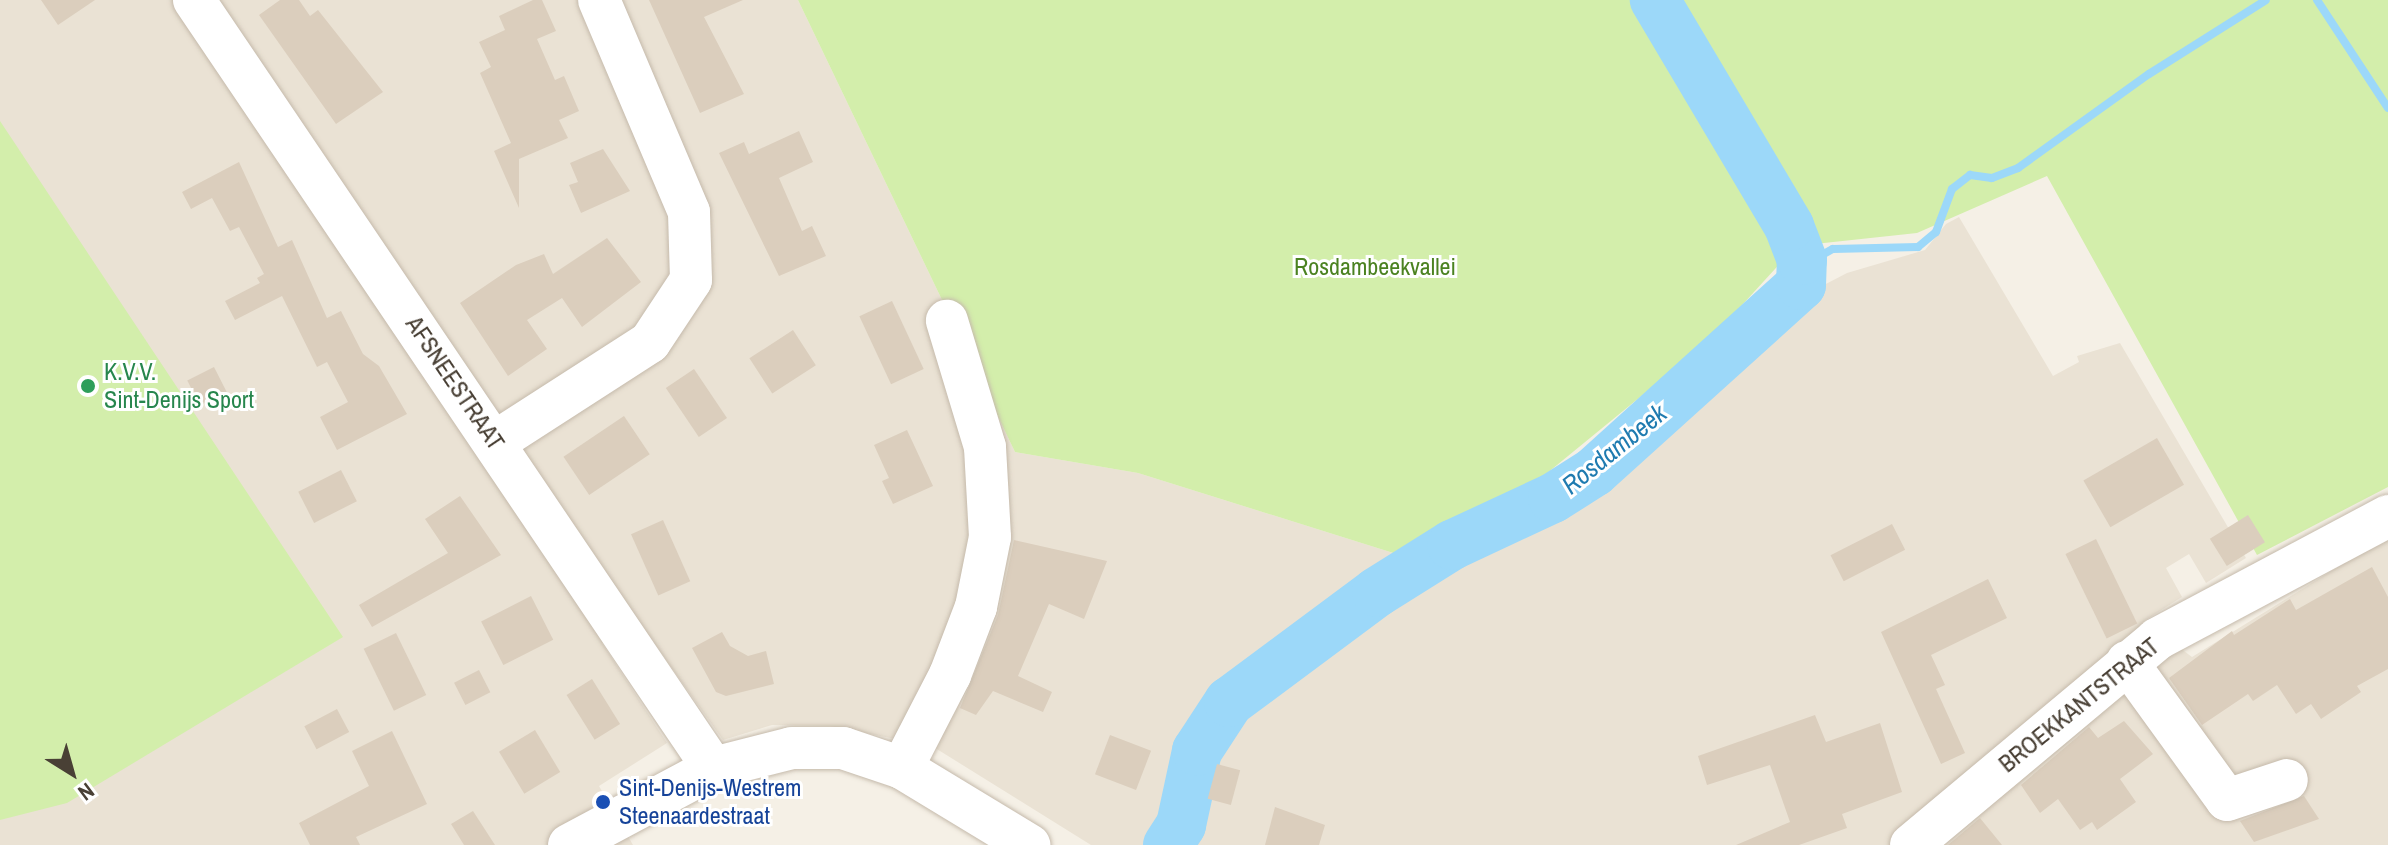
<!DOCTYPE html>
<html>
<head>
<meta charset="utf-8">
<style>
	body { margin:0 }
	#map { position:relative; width:2388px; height:845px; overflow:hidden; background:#f5f0e6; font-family:"Archivo Narrow",sans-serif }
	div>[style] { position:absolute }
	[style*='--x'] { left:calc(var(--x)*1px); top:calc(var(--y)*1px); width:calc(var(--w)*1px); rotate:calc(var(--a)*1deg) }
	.residential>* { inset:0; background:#eae2d4 }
	.green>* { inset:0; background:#d3eeab }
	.stream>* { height:8px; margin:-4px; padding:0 4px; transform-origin:4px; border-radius:4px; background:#9cd8f9 }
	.river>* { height:50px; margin:-25px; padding:0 25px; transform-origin:25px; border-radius:25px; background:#9cd8f9 }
	.building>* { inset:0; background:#dbcebd; transform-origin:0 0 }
	.roads { filter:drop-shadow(0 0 2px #c5baab) drop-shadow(0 0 2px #c5baab) }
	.minor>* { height:42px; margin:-21px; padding:0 21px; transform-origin:21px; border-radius:21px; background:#fff }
	.dots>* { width:22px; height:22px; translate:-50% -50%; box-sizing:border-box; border:4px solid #fff; border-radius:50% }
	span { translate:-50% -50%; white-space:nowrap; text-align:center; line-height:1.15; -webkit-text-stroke:6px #fff; paint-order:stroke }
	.park-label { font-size:24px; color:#4b8221 }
	.leisure-label { font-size:24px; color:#27864d }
	.left { translate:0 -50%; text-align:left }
	.street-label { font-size:24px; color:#494035 }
	.transit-label { font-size:24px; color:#164399 }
	.water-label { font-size:26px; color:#1f7bb0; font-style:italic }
	.north { position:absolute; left:32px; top:733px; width:80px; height:80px; -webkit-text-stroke:6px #fff; paint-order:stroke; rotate:143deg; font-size:22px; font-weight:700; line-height:32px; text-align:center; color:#494035 }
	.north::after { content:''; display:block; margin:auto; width:28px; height:36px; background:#494035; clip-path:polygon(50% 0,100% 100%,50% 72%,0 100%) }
</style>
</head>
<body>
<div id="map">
	<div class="residential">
		<i style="clip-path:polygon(0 0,798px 0,1015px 452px,1138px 473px,1422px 562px,1358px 587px,1218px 693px,1199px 713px,1187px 742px,1155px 845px,1091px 845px,932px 746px,829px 726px,772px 725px,723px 740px,642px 626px,602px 643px,667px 743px,599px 786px,633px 845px,0 845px)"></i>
		<i style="clip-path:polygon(1959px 217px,2053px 376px,2079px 362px,2077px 356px,2120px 343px,2246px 558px,2206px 583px,2189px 554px,2166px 568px,2182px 597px,2144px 621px,2192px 657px,2388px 536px,2388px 845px,1182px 845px,1199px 807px,1213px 744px,1221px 734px,1438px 571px,1566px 508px,1633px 463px,1755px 336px,1806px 298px,1818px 280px,1822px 286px,1847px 273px,1925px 250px,1946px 224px)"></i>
	</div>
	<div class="green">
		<i style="clip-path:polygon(798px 0,2388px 0,2388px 487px,2257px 555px,2047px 176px,1917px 233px,1796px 246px,1711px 339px,1502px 510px,1422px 562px,1138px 473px,1015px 452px)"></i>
		<i style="clip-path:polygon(0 121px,343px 637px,67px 803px,0 820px)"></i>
	</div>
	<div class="stream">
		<i style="--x:2317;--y:0;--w:129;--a:56.7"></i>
		<i style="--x:1802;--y:266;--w:35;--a:-29"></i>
		<i style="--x:1833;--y:249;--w:85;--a:-1.3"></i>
		<i style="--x:1918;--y:247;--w:23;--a:-40"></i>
		<i style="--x:1936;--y:232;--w:46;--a:-69.6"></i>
		<i style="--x:1952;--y:189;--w:23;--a:-38"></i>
		<i style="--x:1970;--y:175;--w:22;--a:8"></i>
		<i style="--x:1992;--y:178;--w:28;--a:-21"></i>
		<i style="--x:2018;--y:168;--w:161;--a:-35.7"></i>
		<i style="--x:2149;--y:74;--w:138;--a:-32.3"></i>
	</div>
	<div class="river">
		<i style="--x:1168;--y:845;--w:24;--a:-57"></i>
		<i style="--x:1181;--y:825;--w:76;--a:-77.8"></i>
		<i style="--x:1197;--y:751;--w:59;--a:-56.9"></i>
		<i style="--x:1229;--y:702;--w:184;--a:-36.6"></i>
		<i style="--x:1377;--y:592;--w:89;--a:-32.1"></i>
		<i style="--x:1452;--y:545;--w:111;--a:-25"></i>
		<i style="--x:1553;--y:498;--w:49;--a:-32.4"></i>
		<i style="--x:1594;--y:472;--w:279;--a:-42.1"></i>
		<i style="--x:1801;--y:285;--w:25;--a:-88"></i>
		<i style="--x:1802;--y:260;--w:36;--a:-111"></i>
		<i style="--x:1789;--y:226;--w:263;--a:-120.7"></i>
	</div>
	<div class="building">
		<i style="clip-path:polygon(41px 0,95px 0,58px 25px)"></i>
		<i style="clip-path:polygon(280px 0,299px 0,310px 16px,318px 10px,383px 92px,336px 124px,259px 15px)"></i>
		<i style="clip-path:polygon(533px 0,542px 0,556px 31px,537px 39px,555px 80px,564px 76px,579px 111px,559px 120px,568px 138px,519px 159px,519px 208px,494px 151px,511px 143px,480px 73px,491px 67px,479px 42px,505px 30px,499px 16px)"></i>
		<i style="clip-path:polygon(649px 0,743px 0,704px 17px,744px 94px,700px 113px)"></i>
		<i style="clip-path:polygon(799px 131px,813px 162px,779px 178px,802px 231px,812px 226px,826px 256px,779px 276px,719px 153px,744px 142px,749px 154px)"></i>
		<i style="clip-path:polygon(603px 149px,630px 191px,581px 213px,569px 185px,578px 182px,570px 163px)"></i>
		<i style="clip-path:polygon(239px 162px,278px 247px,292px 240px,327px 318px,341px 311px,363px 354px,379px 366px,407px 414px,337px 450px,320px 417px,348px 402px,327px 362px,317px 367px,282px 296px,235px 320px,225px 301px,260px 283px,257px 278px,264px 274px,239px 227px,230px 231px,212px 198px,191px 209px,182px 192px)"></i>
		<i style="clip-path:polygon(607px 238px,641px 282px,582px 327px,562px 298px,527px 320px,547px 349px,508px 376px,460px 303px,516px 265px,544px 254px,553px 274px)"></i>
		<i style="left:892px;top:301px;width:75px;height:36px;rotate:65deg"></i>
		<i style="left:793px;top:330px;width:42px;height:52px;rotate:57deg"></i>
		<i style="left:214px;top:367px;width:28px;height:30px;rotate:63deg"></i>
		<i style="left:694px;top:369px;width:59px;height:34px;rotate:56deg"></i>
		<i style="left:624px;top:416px;width:46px;height:73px;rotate:56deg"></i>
		<i style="clip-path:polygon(907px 430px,933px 486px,893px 504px,882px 481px,889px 478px,874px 445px)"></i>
		<i style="left:2157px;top:438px;width:54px;height:85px;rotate:60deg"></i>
		<i style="left:341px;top:470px;width:35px;height:48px;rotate:63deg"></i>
		<i style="clip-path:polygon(460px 496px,501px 555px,372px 627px,359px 605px,448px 553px,425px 519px)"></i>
		<i style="left:2248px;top:515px;width:32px;height:45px;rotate:58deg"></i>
		<i style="left:663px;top:520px;width:67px;height:35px;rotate:66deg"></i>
		<i style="left:1892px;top:524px;width:29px;height:69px;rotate:63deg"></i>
		<i style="left:2096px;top:539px;width:94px;height:34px;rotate:64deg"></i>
		<i style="clip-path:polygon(1014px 540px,1107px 561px,1084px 619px,1049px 604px,1018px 676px,1052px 692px,1043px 712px,993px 691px,976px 715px,960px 708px,998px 615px)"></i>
		<i style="clip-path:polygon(2372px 567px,2388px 597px,2388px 669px,2357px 686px,2361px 692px,2321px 719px,2311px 704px,2296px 714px,2277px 685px,2253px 701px,2248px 694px,2202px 725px,2169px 678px,2232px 631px,2234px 635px,2290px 599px,2296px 610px)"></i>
		<i style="clip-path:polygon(1988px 579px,2007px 618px,1931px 655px,1945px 685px,1936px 689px,1965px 753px,1941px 764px,1881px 632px)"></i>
		<i style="left:531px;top:596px;width:49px;height:56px;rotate:63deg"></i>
		<i style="clip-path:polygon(722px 632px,730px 646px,748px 656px,766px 651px,774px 684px,726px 696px,716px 692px,692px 648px)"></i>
		<i style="left:396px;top:633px;width:69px;height:36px;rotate:64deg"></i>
		<i style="left:479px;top:670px;width:25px;height:28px;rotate:63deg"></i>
		<i style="left:592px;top:679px;width:53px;height:30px;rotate:58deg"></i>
		<i style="left:337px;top:709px;width:26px;height:37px;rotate:62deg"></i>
		<i style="clip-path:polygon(1815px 715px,1826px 742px,1880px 723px,1902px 792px,1842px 814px,1847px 828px,1799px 845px,1736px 845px,1790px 822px,1770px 765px,1707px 785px,1698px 756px)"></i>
		<i style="clip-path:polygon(2124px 721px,2153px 754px,2120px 779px,2136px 802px,2097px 830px,2092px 822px,2080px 830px,2058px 799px,2040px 813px,2021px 785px,2089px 727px,2098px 738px)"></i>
		<i style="left:535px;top:730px;width:49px;height:42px;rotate:59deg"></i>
		<i style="clip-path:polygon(392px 731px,427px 804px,356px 837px,360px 845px,310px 845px,299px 823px,369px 786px,352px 751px)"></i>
		<i style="left:1110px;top:735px;width:44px;height:42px;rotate:21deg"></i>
		<i style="left:1217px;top:764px;width:24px;height:36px;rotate:15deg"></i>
		<i style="clip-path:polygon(2304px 796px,2319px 819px,2254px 842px,2240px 821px)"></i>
		<i style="clip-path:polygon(1275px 807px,1325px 825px,1319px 845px,1265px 845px)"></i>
		<i style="clip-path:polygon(473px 811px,495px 845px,464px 845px,451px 824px)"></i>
		<i style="clip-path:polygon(1980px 818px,2002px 845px,1948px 845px)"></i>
	</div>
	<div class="roads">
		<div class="minor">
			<i style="--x:194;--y:0;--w:927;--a:55.95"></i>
			<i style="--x:495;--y:442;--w:184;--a:-32.8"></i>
			<i style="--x:650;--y:342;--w:74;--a:-56.5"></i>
			<i style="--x:691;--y:280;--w:68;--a:-91.7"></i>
			<i style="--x:689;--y:212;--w:230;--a:-113"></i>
			<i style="--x:2127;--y:662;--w:170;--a:54.1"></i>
			<i style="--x:2227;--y:800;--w:63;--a:-18.4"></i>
			<i style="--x:902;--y:768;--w:105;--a:-62.7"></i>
			<i style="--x:950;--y:675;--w:73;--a:-69.1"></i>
			<i style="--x:976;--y:607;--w:71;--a:-78.7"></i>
			<i style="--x:990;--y:537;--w:90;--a:-93.2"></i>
			<i style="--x:985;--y:447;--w:132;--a:-106.8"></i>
			<i style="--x:569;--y:845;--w:163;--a:-28.1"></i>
			<i style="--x:713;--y:768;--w:81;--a:-14.2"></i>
			<i style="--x:792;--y:748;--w:51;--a:0"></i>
			<i style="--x:843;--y:748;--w:62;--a:18.7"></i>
			<i style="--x:902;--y:768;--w:149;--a:31.2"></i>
			<i style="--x:1911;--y:845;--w:321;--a:-39.9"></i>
			<i style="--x:2157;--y:639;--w:262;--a:-28"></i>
		</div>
	</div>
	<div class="dots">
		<i style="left:88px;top:386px;background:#2e9e5b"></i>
		<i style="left:603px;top:802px;background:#1a4fb4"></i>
	</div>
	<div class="park-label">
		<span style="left:1375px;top:267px">Rosdambeekvallei</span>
	</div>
	<div class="leisure-label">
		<span class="left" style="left:104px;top:386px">K.V.V.<br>Sint-Denijs Sport</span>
	</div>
	<div class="street-label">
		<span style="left:455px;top:383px;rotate:56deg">AFSNEESTRAAT</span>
		<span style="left:2079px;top:705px;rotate:-39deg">BROEKKANTSTRAAT</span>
	</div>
	<div class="transit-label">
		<span class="left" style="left:619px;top:802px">Sint-Denijs-Westrem<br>Steenaardestraat</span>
	</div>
	<div class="water-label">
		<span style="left:1614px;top:449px;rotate:-39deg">Rosdambeek</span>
	</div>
	<div class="north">N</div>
</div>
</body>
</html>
